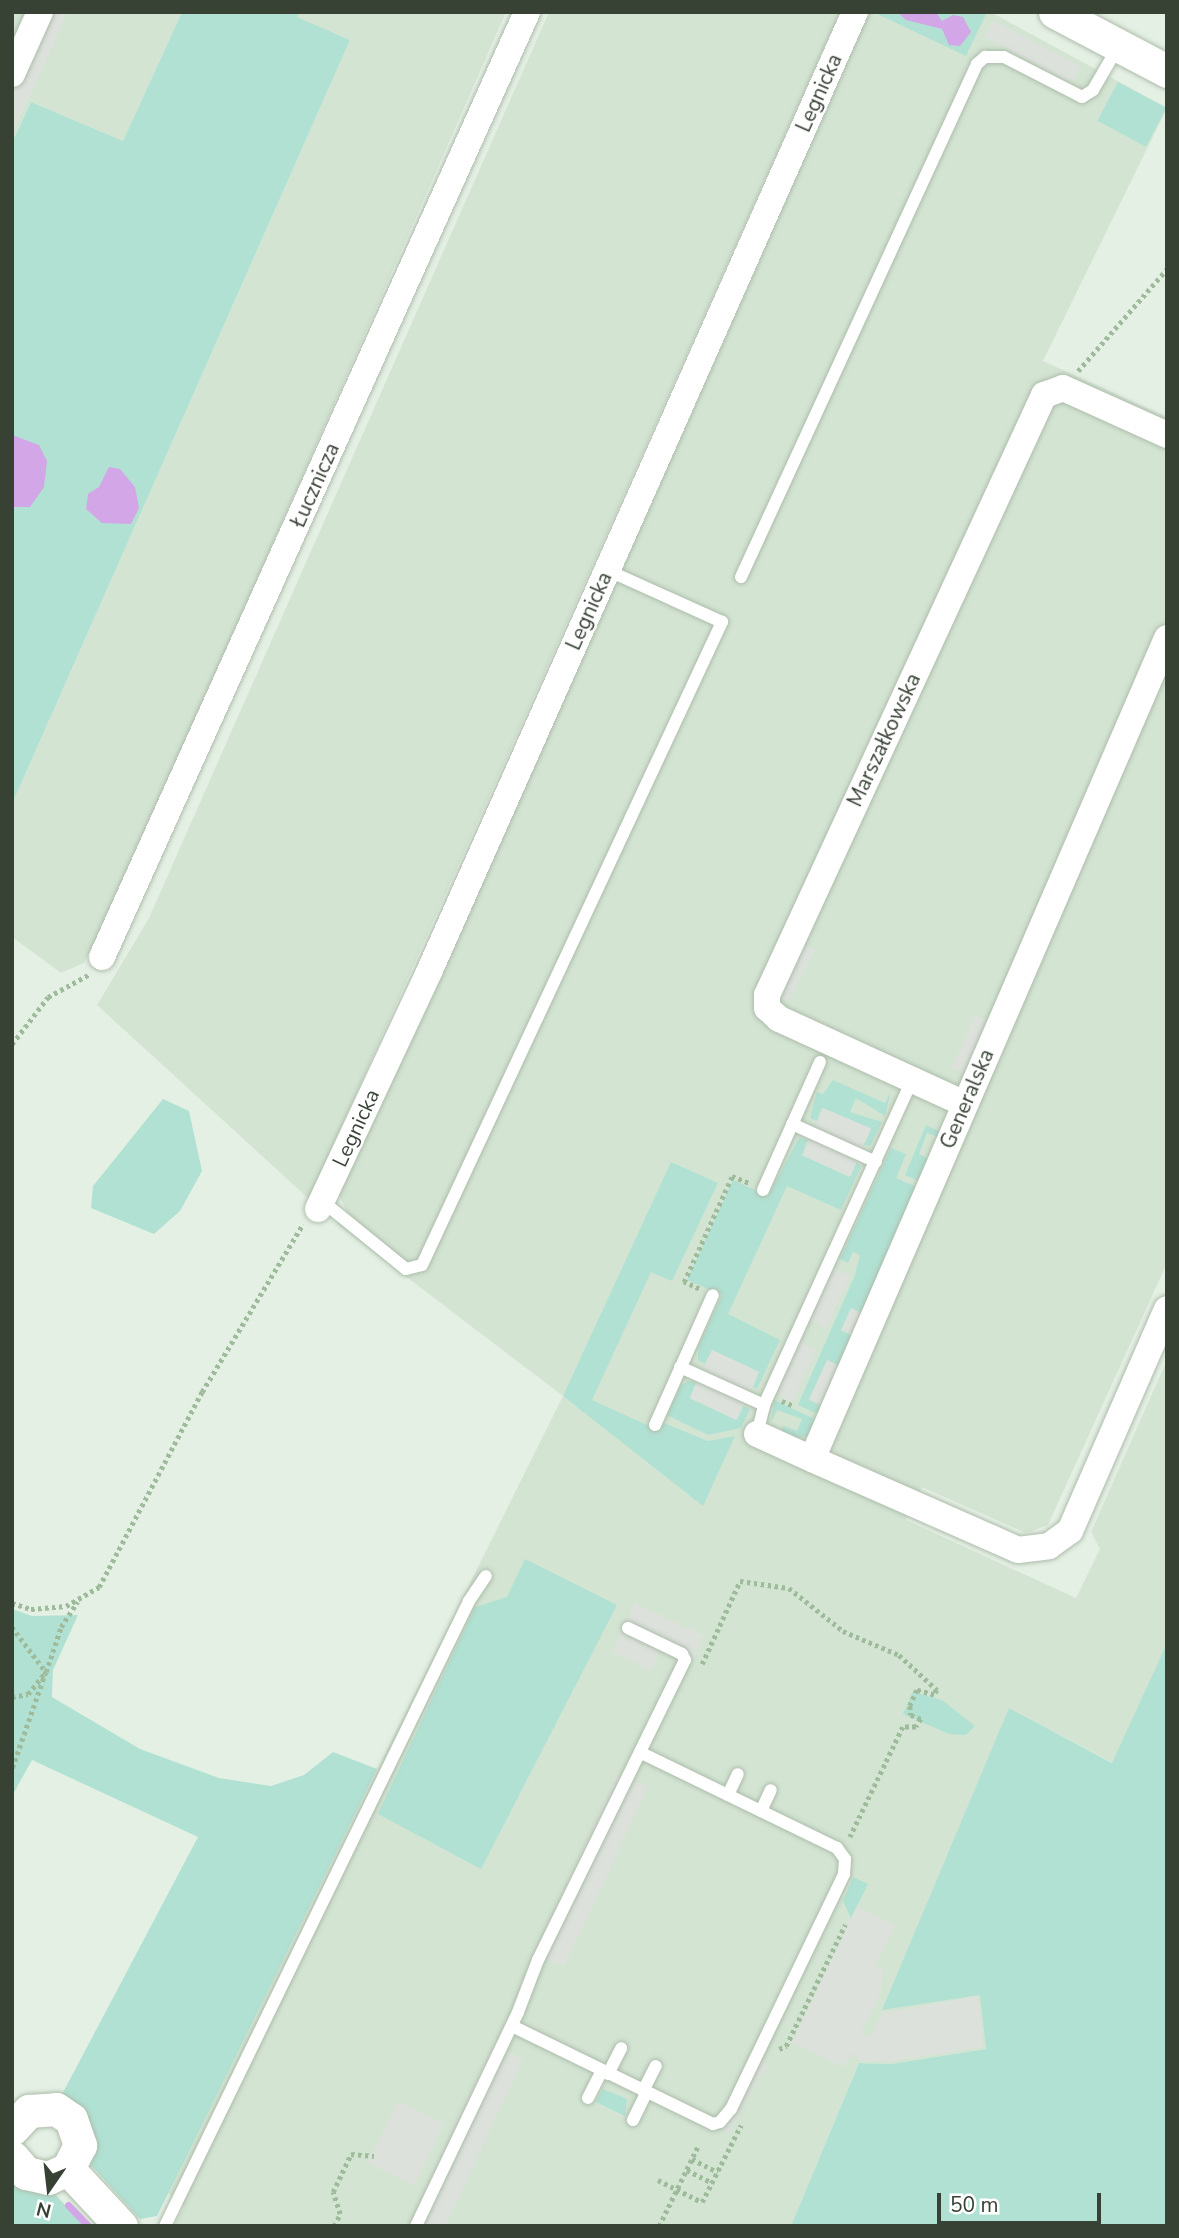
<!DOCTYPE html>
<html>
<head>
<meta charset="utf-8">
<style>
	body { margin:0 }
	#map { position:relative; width:1179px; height:2238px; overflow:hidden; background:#e5f0e5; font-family:"Nunito Sans",sans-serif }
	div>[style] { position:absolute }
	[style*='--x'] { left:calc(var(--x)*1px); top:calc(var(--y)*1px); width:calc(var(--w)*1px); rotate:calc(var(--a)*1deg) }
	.residential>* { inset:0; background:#d4e4d3 }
	.green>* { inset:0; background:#b1e1d3; transform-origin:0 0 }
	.parking>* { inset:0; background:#dde1dc; transform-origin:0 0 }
	.water>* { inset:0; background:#d3a6e7 }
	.stream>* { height:7px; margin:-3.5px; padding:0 3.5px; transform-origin:3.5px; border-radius:3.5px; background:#d3a6e7 }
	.path>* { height:4.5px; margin-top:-2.25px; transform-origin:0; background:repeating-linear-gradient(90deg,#9ebb9b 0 3.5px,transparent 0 7px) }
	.roads { filter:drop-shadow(0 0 2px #adbdab) drop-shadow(0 0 2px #adbdab) }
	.service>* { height:12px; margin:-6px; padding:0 6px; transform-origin:6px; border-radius:6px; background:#fff }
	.minor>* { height:26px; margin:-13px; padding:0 13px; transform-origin:13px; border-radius:13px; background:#fff }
	.tertiary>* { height:33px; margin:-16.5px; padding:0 16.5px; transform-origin:16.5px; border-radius:16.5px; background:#fff }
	span { translate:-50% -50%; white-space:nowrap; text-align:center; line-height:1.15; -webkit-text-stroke:5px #fff; paint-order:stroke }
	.street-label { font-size:21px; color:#374235 }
	.frame { position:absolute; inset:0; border:14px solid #374235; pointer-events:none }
	.north { position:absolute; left:14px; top:2154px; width:70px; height:70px; -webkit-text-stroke:5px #fff; paint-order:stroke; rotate:194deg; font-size:19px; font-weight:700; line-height:28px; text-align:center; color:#374235 }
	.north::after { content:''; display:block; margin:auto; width:24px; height:32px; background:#374235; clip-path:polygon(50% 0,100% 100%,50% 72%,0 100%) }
	.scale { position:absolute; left:937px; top:2193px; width:164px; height:32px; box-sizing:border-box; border:4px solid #374235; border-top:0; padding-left:9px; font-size:21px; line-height:24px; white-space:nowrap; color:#374235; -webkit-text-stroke:5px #fff; paint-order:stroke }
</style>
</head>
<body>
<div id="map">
	<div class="residential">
		<i style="clip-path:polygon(12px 12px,182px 12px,123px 141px,31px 102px,12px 141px)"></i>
		<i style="clip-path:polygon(298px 12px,506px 12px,125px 880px,84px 963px,61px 973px,12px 937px,12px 804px,350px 40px,296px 17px)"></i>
		<i style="clip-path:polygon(549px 12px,840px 12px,309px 1199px,97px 1005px,149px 918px)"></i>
		<i style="clip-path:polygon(866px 12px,991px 12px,1167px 108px,1043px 361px,1167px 417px,1167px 1263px,1048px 1525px,1026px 1533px,922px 1487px,906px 1520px,1076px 1598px,1100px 1549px,1091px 1532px,1167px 1360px,1167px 1643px,1113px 1763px,1009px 1708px,981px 1995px,986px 2049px,891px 2064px,859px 2063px,791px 2226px,174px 2226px,184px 2206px,167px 2192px,563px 1396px,337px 1224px,346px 1210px,338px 1193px)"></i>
	</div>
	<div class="green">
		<i style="clip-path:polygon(182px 12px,299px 12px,297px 17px,350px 40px,12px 804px,12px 142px,31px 102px,123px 141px)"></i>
		<i style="clip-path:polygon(873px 12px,987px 12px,966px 56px)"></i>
		<i style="left:1118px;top:82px;width:55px;height:44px;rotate:28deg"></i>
		<i style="clip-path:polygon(833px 1080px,885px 1103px,891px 1091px,885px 1116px,856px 1098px,850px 1112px,882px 1122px,870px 1146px,864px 1145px,871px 1129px,822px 1108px,817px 1121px,810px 1118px,817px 1092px,823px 1094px)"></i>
		<i style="clip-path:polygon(163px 1099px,189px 1111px,202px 1171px,180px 1211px,154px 1234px,91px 1208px,93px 1186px)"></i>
		<i style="clip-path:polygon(926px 1125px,945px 1134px,943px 1139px,927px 1133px,919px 1154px,934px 1161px,924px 1183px,905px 1175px)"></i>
		<i style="clip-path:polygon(799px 1138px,808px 1140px,802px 1155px,849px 1177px,856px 1162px,861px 1166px,841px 1210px,787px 1186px,728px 1314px,780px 1340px,757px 1389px,753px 1387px,759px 1372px,712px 1350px,705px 1364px,698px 1360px,698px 1348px,722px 1295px,687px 1280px,733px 1180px,768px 1196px)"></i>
		<i style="clip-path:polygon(891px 1148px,906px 1154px,896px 1178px,921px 1189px,865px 1315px,841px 1330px,856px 1337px,842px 1367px,827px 1361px,809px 1399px,826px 1407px,822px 1416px,798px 1405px,855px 1275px,860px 1255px,853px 1252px,848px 1263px,840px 1259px)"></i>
		<i style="clip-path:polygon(671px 1162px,718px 1183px,672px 1281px,651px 1272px,592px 1400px,660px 1431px,664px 1423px,708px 1441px,735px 1436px,703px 1506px,563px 1396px)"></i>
		<i style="clip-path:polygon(689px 1381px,696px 1383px,690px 1398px,736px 1420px,743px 1406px,750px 1409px,741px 1428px,708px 1435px,667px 1415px,681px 1385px)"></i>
		<i style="clip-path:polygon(774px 1400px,819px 1421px,811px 1435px,795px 1438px,781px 1432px,783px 1426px,797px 1431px,802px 1419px,777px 1410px,771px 1422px)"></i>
		<i style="clip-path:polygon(525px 1559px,617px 1605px,481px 1869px,378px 1814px,475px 1607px,507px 1597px)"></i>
		<i style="clip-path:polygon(12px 1609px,32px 1616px,78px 1615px,53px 1670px,52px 1697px,140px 1749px,219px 1778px,271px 1786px,304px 1775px,333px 1752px,377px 1769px,157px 2216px,140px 2219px,49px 2119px,198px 1837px,32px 1760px,12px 1796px)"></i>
		<i style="clip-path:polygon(1167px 1643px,1167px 2226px,791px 2226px,859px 2063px,891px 2064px,986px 2049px,980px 1995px,882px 2010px,1009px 1708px,1112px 1763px)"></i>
		<i style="clip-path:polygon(913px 1692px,942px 1700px,975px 1726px,966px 1735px,949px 1734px,903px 1714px)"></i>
		<i style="clip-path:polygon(853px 1877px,868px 1884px,851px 1918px,843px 1901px)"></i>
		<i style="clip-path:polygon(603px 2089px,627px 2099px,625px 2116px,596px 2102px)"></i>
		<i style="clip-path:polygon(12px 2149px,85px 2226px,12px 2226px)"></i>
	</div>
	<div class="parking">
		<i style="clip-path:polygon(28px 12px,68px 12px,12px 133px,12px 46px)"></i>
		<i style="left:993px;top:20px;width:99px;height:19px;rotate:28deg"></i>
		<i style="left:800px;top:942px;width:17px;height:59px;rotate:28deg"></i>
		<i style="left:976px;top:1015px;width:17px;height:58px;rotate:25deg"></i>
		<i style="left:823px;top:1108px;width:52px;height:52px;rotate:23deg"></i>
		<i style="clip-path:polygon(822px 1263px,850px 1276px,826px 1328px,811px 1321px,801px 1343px,816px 1350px,792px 1402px,764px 1389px)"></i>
		<i style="clip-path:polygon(851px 1308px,880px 1321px,839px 1413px,809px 1400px,827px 1360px,842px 1367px,856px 1337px,841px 1330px)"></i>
		<i style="left:712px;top:1350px;width:52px;height:53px;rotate:25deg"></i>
		<i style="clip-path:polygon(635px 1603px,704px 1636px,691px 1665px,660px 1651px,651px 1670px,612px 1652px)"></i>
		<i style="left:618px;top:1773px;width:33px;height:198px;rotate:25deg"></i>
		<i style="clip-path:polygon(857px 1907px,895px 1925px,875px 1967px,882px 1970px,881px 1991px,860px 2034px,870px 2037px,883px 2013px,978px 1996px,983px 2047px,892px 2061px,861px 2061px,851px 2053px,844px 2067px,792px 2042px)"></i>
		<i style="left:493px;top:2045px;width:33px;height:201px;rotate:25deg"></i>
		<i style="left:761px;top:2060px;width:8px;height:79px;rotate:30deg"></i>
		<i style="left:398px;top:2101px;width:51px;height:69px;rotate:26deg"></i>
	</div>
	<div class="water">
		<i style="clip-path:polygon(897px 12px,936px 12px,942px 21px,953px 15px,963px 17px,971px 32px,960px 46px,949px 45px,942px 29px,906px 20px)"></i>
		<i style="clip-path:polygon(12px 435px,39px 445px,47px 461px,44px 487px,30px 507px,12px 507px)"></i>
		<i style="clip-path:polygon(109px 467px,120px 469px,135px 487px,139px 508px,131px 524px,102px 523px,86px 509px,88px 494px,99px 487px)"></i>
	</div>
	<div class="stream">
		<i style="--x:68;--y:2205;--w:29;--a:46"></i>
	</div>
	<div class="path">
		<i style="--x:1078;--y:371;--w:135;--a:-48.9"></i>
		<i style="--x:12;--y:1044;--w:59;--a:-52.5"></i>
		<i style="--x:48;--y:997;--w:48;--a:-28.7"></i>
		<i style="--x:699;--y:1289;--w:17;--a:-155"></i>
		<i style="--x:684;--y:1282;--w:116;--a:-65.6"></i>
		<i style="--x:732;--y:1176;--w:18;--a:22"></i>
		<i style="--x:782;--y:1401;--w:13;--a:23"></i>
		<i style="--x:12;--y:1603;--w:20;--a:18"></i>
		<i style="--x:31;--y:1609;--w:35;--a:-5"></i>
		<i style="--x:66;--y:1606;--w:38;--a:-30"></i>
		<i style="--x:99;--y:1587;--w:221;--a:-62.2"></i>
		<i style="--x:202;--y:1392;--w:196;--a:-59"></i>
		<i style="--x:12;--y:1627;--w:56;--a:52.9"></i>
		<i style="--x:46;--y:1672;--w:104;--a:109.1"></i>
		<i style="--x:702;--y:1664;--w:91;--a:-65.4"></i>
		<i style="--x:740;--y:1581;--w:49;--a:8.1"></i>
		<i style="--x:789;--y:1588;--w:69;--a:38.5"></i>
		<i style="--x:843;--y:1631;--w:61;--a:23.2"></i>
		<i style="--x:899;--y:1655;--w:52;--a:42.6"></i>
		<i style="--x:937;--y:1690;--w:6;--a:121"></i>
		<i style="--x:934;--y:1695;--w:18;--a:-164"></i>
		<i style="--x:917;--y:1690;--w:17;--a:114"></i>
		<i style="--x:910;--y:1706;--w:9;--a:84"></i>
		<i style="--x:911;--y:1715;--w:11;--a:22"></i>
		<i style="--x:921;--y:1719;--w:9;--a:122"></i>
		<i style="--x:916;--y:1727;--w:13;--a:180"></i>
		<i style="--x:903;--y:1727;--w:122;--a:115.7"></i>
		<i style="--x:12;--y:1697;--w:16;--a:-11"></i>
		<i style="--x:28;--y:1694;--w:28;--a:-51"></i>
		<i style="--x:46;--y:1672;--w:47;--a:-71.6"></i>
		<i style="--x:61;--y:1627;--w:30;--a:-57"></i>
		<i style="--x:779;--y:2049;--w:8;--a:-23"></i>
		<i style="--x:786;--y:2046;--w:135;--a:-64"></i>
		<i style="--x:692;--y:2159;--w:29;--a:27"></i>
		<i style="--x:687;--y:2170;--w:28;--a:27"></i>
		<i style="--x:658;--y:2180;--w:49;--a:26.6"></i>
		<i style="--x:702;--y:2202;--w:86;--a:-63.1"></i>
		<i style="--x:334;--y:2226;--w:13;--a:-63"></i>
		<i style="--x:340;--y:2214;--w:23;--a:-108"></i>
		<i style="--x:333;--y:2192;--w:42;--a:-64.7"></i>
		<i style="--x:351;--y:2154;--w:23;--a:5"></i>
		<i style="--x:659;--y:2226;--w:89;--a:-64"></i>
	</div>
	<div class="roads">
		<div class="service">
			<i style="--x:741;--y:577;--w:565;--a:-65.3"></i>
			<i style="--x:977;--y:64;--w:11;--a:-41"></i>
			<i style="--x:985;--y:57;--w:19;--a:0"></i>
			<i style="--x:1004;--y:57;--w:88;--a:27.1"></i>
			<i style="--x:1082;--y:97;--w:13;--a:-32"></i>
			<i style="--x:1093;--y:90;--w:50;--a:-59.8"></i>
			<i style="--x:792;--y:1124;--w:92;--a:24.3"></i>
			<i style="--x:763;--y:1190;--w:140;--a:-66"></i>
			<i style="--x:322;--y:1201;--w:108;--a:39"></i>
			<i style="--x:406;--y:1269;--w:16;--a:-14"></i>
			<i style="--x:422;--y:1265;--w:710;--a:-64.99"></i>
			<i style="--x:722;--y:622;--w:126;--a:-155.7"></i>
			<i style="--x:680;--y:1367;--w:92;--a:24.3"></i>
			<i style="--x:655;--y:1425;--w:142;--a:-66"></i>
			<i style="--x:757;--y:1434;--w:30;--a:-76"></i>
			<i style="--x:764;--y:1405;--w:357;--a:-65.5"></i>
			<i style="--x:728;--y:1795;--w:23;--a:-65"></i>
			<i style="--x:761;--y:1811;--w:23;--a:-65"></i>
			<i style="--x:512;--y:2026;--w:224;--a:26"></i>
			<i style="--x:713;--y:2124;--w:7;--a:-16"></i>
			<i style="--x:720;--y:2122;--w:17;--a:-50"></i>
			<i style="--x:731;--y:2109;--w:261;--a:-64.3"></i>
			<i style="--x:844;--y:1874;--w:15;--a:-86"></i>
			<i style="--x:845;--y:1859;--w:14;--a:-126"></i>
			<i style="--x:837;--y:1848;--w:218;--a:-154.1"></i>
			<i style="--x:608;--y:2074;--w:29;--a:-63"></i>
			<i style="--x:643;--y:2091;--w:28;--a:-63"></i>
			<i style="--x:588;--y:2098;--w:30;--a:-63"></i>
			<i style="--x:633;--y:2120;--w:30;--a:-64"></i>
			<i style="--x:165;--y:2226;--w:695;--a:-64.06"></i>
			<i style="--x:469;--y:1601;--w:30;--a:-56"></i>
			<i style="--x:416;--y:2226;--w:237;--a:-64.5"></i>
			<i style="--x:518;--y:2012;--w:56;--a:-69"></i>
			<i style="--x:538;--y:1960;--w:334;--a:-63.9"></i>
			<i style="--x:685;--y:1660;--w:7;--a:-117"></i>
			<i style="--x:682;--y:1654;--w:60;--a:-154.3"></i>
		</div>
		<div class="minor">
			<i style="--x:12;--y:74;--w:68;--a:-65.7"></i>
			<i style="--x:1167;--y:638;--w:894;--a:113.38"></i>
			<i style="--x:812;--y:1459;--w:225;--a:23.8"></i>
			<i style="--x:1018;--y:1550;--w:31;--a:-7"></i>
			<i style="--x:1049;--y:1546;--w:26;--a:-36"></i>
			<i style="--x:1070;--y:1531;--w:242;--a:-66.4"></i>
			<i style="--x:102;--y:957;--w:1036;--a:-65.78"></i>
			<i style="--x:965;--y:1104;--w:205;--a:-155.4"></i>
			<i style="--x:779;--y:1019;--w:16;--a:-137"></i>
			<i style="--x:767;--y:1008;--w:13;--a:-90"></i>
			<i style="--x:767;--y:995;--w:661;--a:-65.22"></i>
			<i style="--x:1044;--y:395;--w:20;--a:-20"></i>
			<i style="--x:1063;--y:388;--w:114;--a:24.3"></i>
			<i style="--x:318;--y:1209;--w:262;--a:-64.9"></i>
			<i style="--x:429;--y:972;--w:1050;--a:-66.07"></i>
			<i style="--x:757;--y:1434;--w:60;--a:24.4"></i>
		</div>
		<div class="tertiary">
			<i style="--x:1055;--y:12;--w:127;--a:27.8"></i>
			<i style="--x:12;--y:2129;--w:25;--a:-47"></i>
			<i style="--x:29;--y:2111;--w:27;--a:-4"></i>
			<i style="--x:56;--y:2109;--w:18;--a:34"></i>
			<i style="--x:71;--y:2119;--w:28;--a:71"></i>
			<i style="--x:80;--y:2145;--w:27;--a:117"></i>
			<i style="--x:68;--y:2169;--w:22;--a:156"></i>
			<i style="--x:48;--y:2178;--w:23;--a:-167"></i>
			<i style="--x:26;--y:2173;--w:21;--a:-131"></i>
			<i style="--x:68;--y:2169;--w:78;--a:47.1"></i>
		</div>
	</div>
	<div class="street-label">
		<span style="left:819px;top:93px;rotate:-66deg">Legnicka</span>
		<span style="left:315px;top:485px;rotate:-66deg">Łucznicza</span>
		<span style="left:589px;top:611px;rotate:-66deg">Legnicka</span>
		<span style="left:884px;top:740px;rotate:-65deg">Marszałkowska</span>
		<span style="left:967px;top:1099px;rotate:-67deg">Generalska</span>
		<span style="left:356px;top:1128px;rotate:-65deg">Legnicka</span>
	</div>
	<div class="frame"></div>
	<div class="north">N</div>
	<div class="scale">50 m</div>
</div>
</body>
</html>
